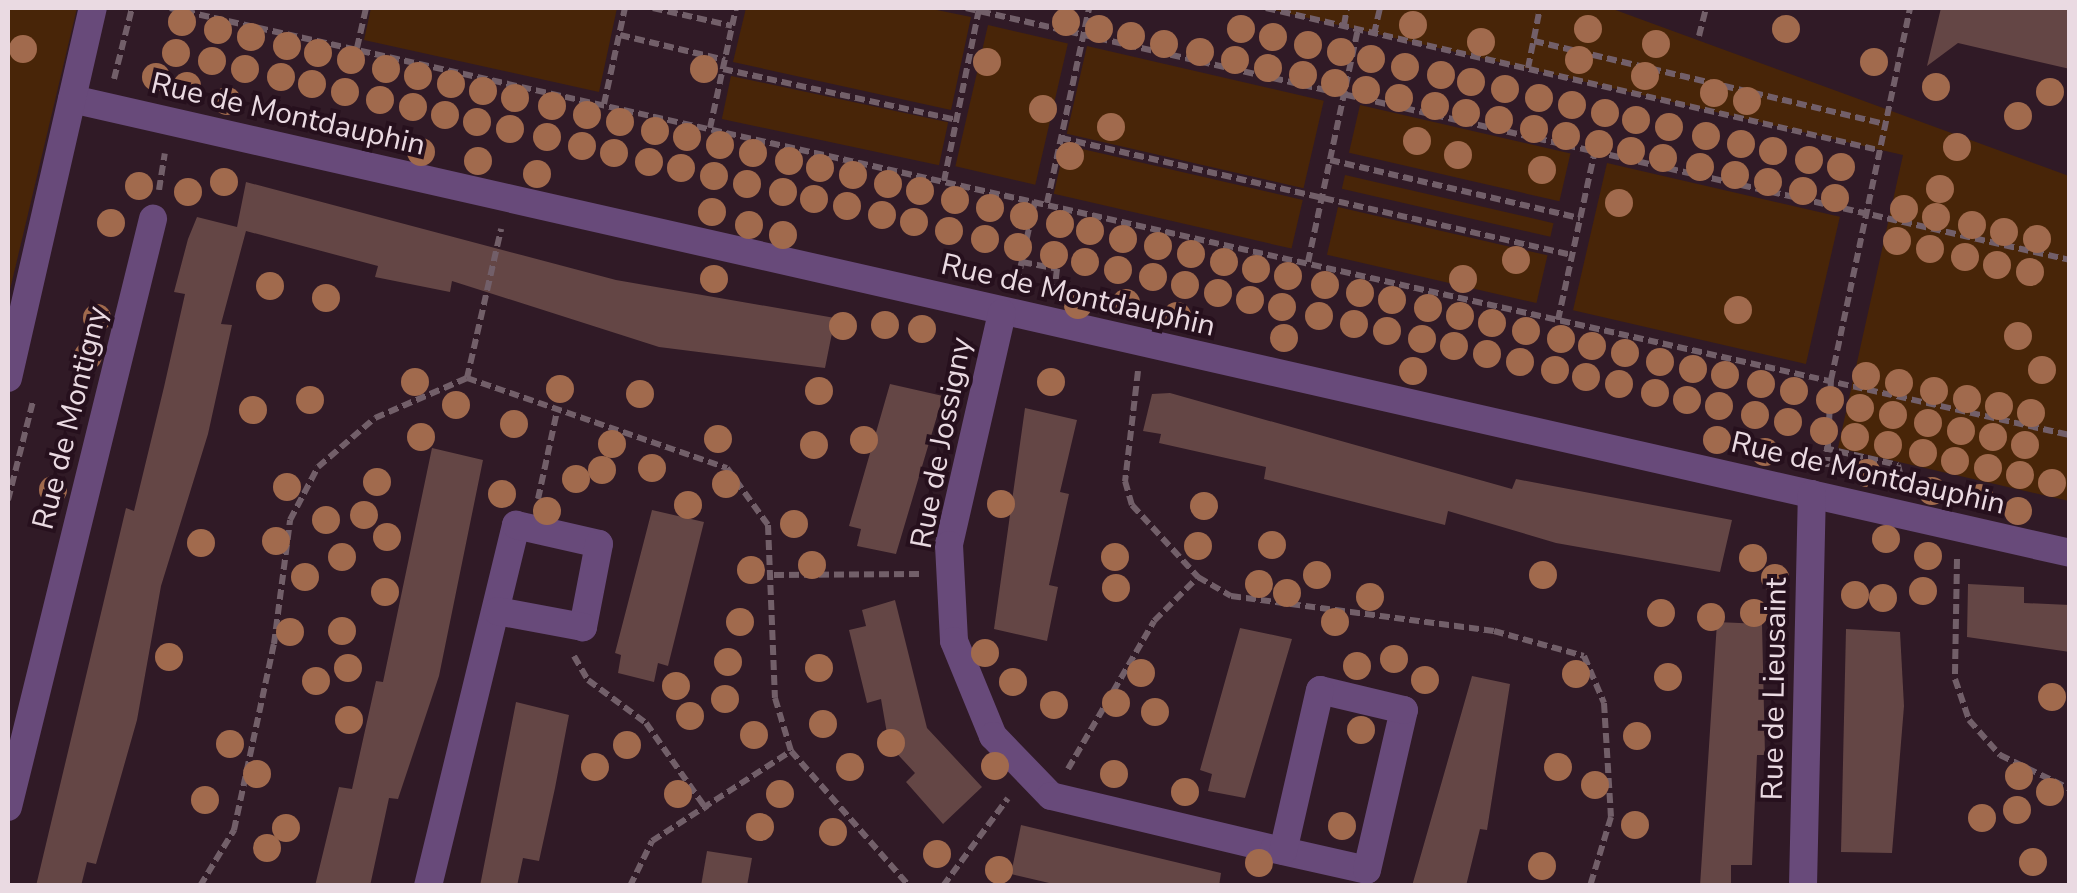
<!DOCTYPE html>
<html>
<head>
<meta charset="utf-8">
<style>
	body { margin:0 }
	#map { position:relative; width:2077px; height:893px; overflow:hidden; background:#301a26; font-family:"Nunito Sans",sans-serif }
	div>[style] { position:absolute }
	[style*='--x'] { left:calc(var(--x)*1px); top:calc(var(--y)*1px); width:calc(var(--w)*1px); rotate:calc(var(--a)*1deg) }
	.green>* { inset:0; background:#482508; transform-origin:0 0 }
	.building>* { inset:0; background:#644645 }
	.path>* { height:6px; margin-top:-3px; transform-origin:0; background:repeating-linear-gradient(90deg,#725f69 0 10px,transparent 0 15px) }
	.minor>* { height:28px; margin:-14px; padding:0 14px; transform-origin:14px; border-radius:14px; background:#684a7a }
	.trees>* { width:28px; height:28px; margin:-14px; border-radius:50%; background:#a16a4d }
	span { translate:-50% -50%; white-space:nowrap; text-align:center; line-height:1.15; -webkit-text-stroke:8px #26101d; paint-order:stroke }
	.street-label { font-size:30px; color:#eadae2 }
	.frame { position:absolute; inset:0; border:10px solid #eadae2; pointer-events:none }
</style>
</head>
<body>
<div id="map">
	<div class="green">
		<i style="clip-path:polygon(8px 8px,77px 8px,8px 298px)"></i>
		<i style="clip-path:polygon(371px 8px,617px 8px,599px 92px,364px 40px)"></i>
		<i style="clip-path:polygon(746px 8px,927px 8px,971px 17px,951px 110px,733px 62px)"></i>
		<i style="clip-path:polygon(1265px 8px,1610px 8px,2069px 176px,2069px 501px,1838px 448px,1903px 155px)"></i>
		<i style="left:988px;top:25px;width:82px;height:145px;rotate:13deg"></i>
		<i style="left:1087px;top:46px;width:243px;height:90px;rotate:13deg"></i>
		<i style="left:731px;top:76px;width:222px;height:44px;rotate:12deg"></i>
		<i style="left:1360px;top:105px;width:216px;height:49px;rotate:13deg"></i>
		<i style="left:1065px;top:145px;width:244px;height:50px;rotate:13deg"></i>
		<i style="left:1607px;top:163px;width:239px;height:151px;rotate:13deg"></i>
		<i style="left:1345px;top:175px;width:214px;height:14px;rotate:13deg"></i>
		<i style="left:1338px;top:207px;width:215px;height:49px;rotate:13deg"></i>
	</div>
	<div class="building">
		<i style="clip-path:polygon(1941px 8px,2070px 8px,2070px 69px,1958px 43px,1927px 66px)"></i>
		<i style="clip-path:polygon(246px 182px,616px 280px,835px 318px,825px 368px,659px 347px,452px 281px,450px 292px,375px 277px,378px 266px,246px 231px,221px 324px,232px 325px,208px 434px,161px 586px,137px 720px,96px 864px,87px 862px,81px 886px,36px 886px,126px 508px,134px 511px,164px 387px,185px 294px,174px 292px,188px 239px,197px 217px,237px 227px)"></i>
		<i style="clip-path:polygon(890px 384px,943px 396px,896px 554px,857px 546px,861px 529px,849px 526px)"></i>
		<i style="clip-path:polygon(1170px 393px,1512px 489px,1516px 479px,1732px 520px,1720px 572px,1556px 543px,1448px 511px,1445px 525px,1264px 479px,1266px 467px,1159px 443px,1161px 434px,1143px 431px,1152px 394px)"></i>
		<i style="clip-path:polygon(1025px 408px,1077px 420px,1060px 492px,1069px 494px,1049px 585px,1058px 587px,1047px 641px,994px 629px)"></i>
		<i style="clip-path:polygon(432px 448px,483px 460px,439px 676px,398px 799px,389px 798px,370px 886px,315px 886px,339px 787px,352px 789px,376px 681px,383px 682px)"></i>
		<i style="clip-path:polygon(652px 510px,704px 522px,668px 666px,658px 663px,654px 682px,618px 673px,621px 655px,615px 653px)"></i>
		<i style="clip-path:polygon(1968px 584px,2024px 587px,2024px 603px,2070px 605px,2070px 652px,1967px 637px)"></i>
		<i style="clip-path:polygon(895px 600px,927px 728px,982px 787px,943px 824px,906px 782px,915px 773px,889px 745px,881px 699px,867px 703px,849px 630px,866px 626px,862px 610px)"></i>
		<i style="clip-path:polygon(1717px 622px,1762px 624px,1765px 755px,1757px 755px,1752px 865px,1731px 865px,1731px 886px,1700px 886px)"></i>
		<i style="clip-path:polygon(1240px 628px,1292px 639px,1245px 798px,1208px 791px,1212px 774px,1200px 770px)"></i>
		<i style="clip-path:polygon(1846px 629px,1900px 632px,1904px 706px,1892px 853px,1841px 852px)"></i>
		<i style="clip-path:polygon(1472px 676px,1510px 684px,1487px 830px,1480px 829px,1466px 886px,1412px 886px)"></i>
		<i style="clip-path:polygon(516px 702px,569px 715px,555px 788px,539px 861px,523px 858px,517px 886px,480px 886px)"></i>
		<i style="clip-path:polygon(1021px 825px,1221px 873px,1219px 886px,1062px 886px,1011px 874px)"></i>
		<i style="clip-path:polygon(707px 851px,752px 858px,747px 886px,701px 886px)"></i>
	</div>
	<div class="path">
		<i style="--x:170;--y:8;--w:1947;--a:12.67"></i>
		<i style="--x:653;--y:8;--w:81;--a:12.8"></i>
		<i style="--x:966;--y:8;--w:1132;--a:12.86"></i>
		<i style="--x:1266;--y:8;--w:628;--a:13.06"></i>
		<i style="--x:1344;--y:25;--w:17;--a:-80"></i>
		<i style="--x:1374;--y:34;--w:27;--a:-77"></i>
		<i style="--x:620;--y:35;--w:108;--a:13.4"></i>
		<i style="--x:1699;--y:36;--w:29;--a:-76"></i>
		<i style="--x:1534;--y:41;--w:360;--a:13.3"></i>
		<i style="--x:357;--y:48;--w:41;--a:-77.3"></i>
		<i style="--x:1528;--y:68;--w:61;--a:-78.7"></i>
		<i style="--x:723;--y:69;--w:239;--a:12.3"></i>
		<i style="--x:114;--y:79;--w:73;--a:-75.8"></i>
		<i style="--x:604;--y:104;--w:98;--a:-77.7"></i>
		<i style="--x:710;--y:128;--w:123;--a:-77.8"></i>
		<i style="--x:1061;--y:138;--w:524;--a:12.9"></i>
		<i style="--x:1330;--y:160;--w:257;--a:13.1"></i>
		<i style="--x:944;--y:181;--w:176;--a:-78.5"></i>
		<i style="--x:159;--y:190;--w:37;--a:-81"></i>
		<i style="--x:1047;--y:203;--w:199;--a:-77.8"></i>
		<i style="--x:1022;--y:262;--w:36;--a:11"></i>
		<i style="--x:1057;--y:269;--w:23;--a:97"></i>
		<i style="--x:1308;--y:262;--w:238;--a:-77.9"></i>
		<i style="--x:1017;--y:283;--w:84;--a:-77.6"></i>
		<i style="--x:1558;--y:320;--w:173;--a:-77.7"></i>
		<i style="--x:1138;--y:371;--w:111;--a:96.7"></i>
		<i style="--x:1125;--y:481;--w:25;--a:74"></i>
		<i style="--x:1132;--y:505;--w:98;--a:47.5"></i>
		<i style="--x:1198;--y:577;--w:38;--a:30"></i>
		<i style="--x:1231;--y:596;--w:265;--a:7.6"></i>
		<i style="--x:1494;--y:631;--w:93;--a:15.5"></i>
		<i style="--x:1584;--y:656;--w:51;--a:66.9"></i>
		<i style="--x:1604;--y:703;--w:114;--a:86.5"></i>
		<i style="--x:1611;--y:817;--w:72;--a:106.9"></i>
		<i style="--x:467;--y:378;--w:153;--a:-77.1"></i>
		<i style="--x:1824;--y:448;--w:76;--a:12.9"></i>
		<i style="--x:1898;--y:465;--w:21;--a:76"></i>
		<i style="--x:1827;--y:467;--w:87;--a:-87.4"></i>
		<i style="--x:1831;--y:380;--w:380;--a:-78"></i>
		<i style="--x:538;--y:499;--w:90;--a:-77.8"></i>
		<i style="--x:8;--y:500;--w:102;--a:-75.8"></i>
		<i style="--x:1957;--y:559;--w:120;--a:91"></i>
		<i style="--x:1955;--y:679;--w:43;--a:71.1"></i>
		<i style="--x:1969;--y:720;--w:47;--a:48.5"></i>
		<i style="--x:2000;--y:755;--w:78;--a:25.9"></i>
		<i style="--x:774;--y:575;--w:145;--a:-0.4"></i>
		<i style="--x:574;--y:656;--w:28;--a:60"></i>
		<i style="--x:588;--y:680;--w:72;--a:36.6"></i>
		<i style="--x:646;--y:723;--w:106;--a:55"></i>
		<i style="--x:1068;--y:769;--w:171;--a:-59.8"></i>
		<i style="--x:1154;--y:621;--w:62;--a:-45"></i>
		<i style="--x:200;--y:886;--w:66;--a:-58.7"></i>
		<i style="--x:234;--y:830;--w:190;--a:-77.9"></i>
		<i style="--x:274;--y:644;--w:125;--a:-82.6"></i>
		<i style="--x:290;--y:520;--w:60;--a:-62.2"></i>
		<i style="--x:318;--y:467;--w:75;--a:-40.7"></i>
		<i style="--x:375;--y:418;--w:100;--a:-23.5"></i>
		<i style="--x:467;--y:378;--w:275;--a:19.1"></i>
		<i style="--x:727;--y:468;--w:70;--a:54.3"></i>
		<i style="--x:768;--y:525;--w:173;--a:87.7"></i>
		<i style="--x:775;--y:698;--w:55;--a:73.2"></i>
		<i style="--x:791;--y:751;--w:179;--a:48.8"></i>
		<i style="--x:630;--y:886;--w:50;--a:-63.9"></i>
		<i style="--x:652;--y:841;--w:166;--a:-32.9"></i>
		<i style="--x:943;--y:886;--w:109;--a:-53.5"></i>
	</div>
	<div class="minor">
		<i style="--x:72;--y:99;--w:2049;--a:12.8"></i>
		<i style="--x:1002;--y:313;--w:238;--a:102.9"></i>
		<i style="--x:949;--y:545;--w:96;--a:87"></i>
		<i style="--x:954;--y:641;--w:103;--a:67.7"></i>
		<i style="--x:993;--y:736;--w:83;--a:46"></i>
		<i style="--x:1051;--y:796;--w:229;--a:13.4"></i>
		<i style="--x:1274;--y:849;--w:95;--a:12.7"></i>
		<i style="--x:1367;--y:870;--w:164;--a:-77"></i>
		<i style="--x:1404;--y:710;--w:86;--a:-166.6"></i>
		<i style="--x:1320;--y:690;--w:165;--a:102.9"></i>
		<i style="--x:8;--y:378;--w:380;--a:-77.1"></i>
		<i style="--x:8;--y:807;--w:606;--a:-76.15"></i>
		<i style="--x:428;--y:886;--w:372;--a:-76.3"></i>
		<i style="--x:516;--y:525;--w:85;--a:12.9"></i>
		<i style="--x:599;--y:544;--w:85;--a:100.9"></i>
		<i style="--x:583;--y:627;--w:87;--a:-169.5"></i>
		<i style="--x:1803;--y:886;--w:392;--a:-88.7"></i>
	</div>
	<div class="trees">
		<i style="left:182px;top:22px"></i>
		<i style="left:1066px;top:22px"></i>
		<i style="left:1413px;top:25px"></i>
		<i style="left:1099px;top:29px"></i>
		<i style="left:1241px;top:29px"></i>
		<i style="left:1588px;top:29px"></i>
		<i style="left:1786px;top:29px"></i>
		<i style="left:218px;top:30px"></i>
		<i style="left:1131px;top:36px"></i>
		<i style="left:251px;top:37px"></i>
		<i style="left:1273px;top:37px"></i>
		<i style="left:1481px;top:42px"></i>
		<i style="left:1164px;top:44px"></i>
		<i style="left:1656px;top:44px"></i>
		<i style="left:1308px;top:45px"></i>
		<i style="left:287px;top:46px"></i>
		<i style="left:23px;top:49px"></i>
		<i style="left:1200px;top:52px"></i>
		<i style="left:1341px;top:52px"></i>
		<i style="left:176px;top:53px"></i>
		<i style="left:318px;top:53px"></i>
		<i style="left:1371px;top:59px"></i>
		<i style="left:351px;top:60px"></i>
		<i style="left:1235px;top:60px"></i>
		<i style="left:1579px;top:60px"></i>
		<i style="left:212px;top:61px"></i>
		<i style="left:987px;top:62px"></i>
		<i style="left:1874px;top:62px"></i>
		<i style="left:1405px;top:67px"></i>
		<i style="left:1268px;top:68px"></i>
		<i style="left:245px;top:69px"></i>
		<i style="left:386px;top:69px"></i>
		<i style="left:704px;top:69px"></i>
		<i style="left:1303px;top:75px"></i>
		<i style="left:1441px;top:75px"></i>
		<i style="left:418px;top:76px"></i>
		<i style="left:1645px;top:76px"></i>
		<i style="left:156px;top:77px"></i>
		<i style="left:281px;top:77px"></i>
		<i style="left:1471px;top:82px"></i>
		<i style="left:1335px;top:83px"></i>
		<i style="left:312px;top:84px"></i>
		<i style="left:451px;top:84px"></i>
		<i style="left:187px;top:86px"></i>
		<i style="left:1936px;top:87px"></i>
		<i style="left:1505px;top:89px"></i>
		<i style="left:1366px;top:90px"></i>
		<i style="left:483px;top:91px"></i>
		<i style="left:345px;top:92px"></i>
		<i style="left:2050px;top:92px"></i>
		<i style="left:1714px;top:93px"></i>
		<i style="left:515px;top:98px"></i>
		<i style="left:1399px;top:98px"></i>
		<i style="left:1539px;top:98px"></i>
		<i style="left:380px;top:100px"></i>
		<i style="left:227px;top:101px"></i>
		<i style="left:1747px;top:101px"></i>
		<i style="left:1572px;top:105px"></i>
		<i style="left:552px;top:106px"></i>
		<i style="left:1435px;top:106px"></i>
		<i style="left:413px;top:107px"></i>
		<i style="left:1043px;top:109px"></i>
		<i style="left:1466px;top:113px"></i>
		<i style="left:1605px;top:113px"></i>
		<i style="left:445px;top:115px"></i>
		<i style="left:587px;top:115px"></i>
		<i style="left:2018px;top:116px"></i>
		<i style="left:1499px;top:120px"></i>
		<i style="left:1636px;top:120px"></i>
		<i style="left:477px;top:122px"></i>
		<i style="left:620px;top:122px"></i>
		<i style="left:1111px;top:127px"></i>
		<i style="left:1669px;top:127px"></i>
		<i style="left:510px;top:129px"></i>
		<i style="left:1534px;top:129px"></i>
		<i style="left:655px;top:131px"></i>
		<i style="left:1566px;top:136px"></i>
		<i style="left:1706px;top:136px"></i>
		<i style="left:547px;top:137px"></i>
		<i style="left:687px;top:137px"></i>
		<i style="left:1417px;top:141px"></i>
		<i style="left:1599px;top:144px"></i>
		<i style="left:1741px;top:144px"></i>
		<i style="left:720px;top:145px"></i>
		<i style="left:582px;top:146px"></i>
		<i style="left:1957px;top:147px"></i>
		<i style="left:1631px;top:151px"></i>
		<i style="left:1773px;top:151px"></i>
		<i style="left:421px;top:152px"></i>
		<i style="left:614px;top:153px"></i>
		<i style="left:753px;top:153px"></i>
		<i style="left:1458px;top:155px"></i>
		<i style="left:1070px;top:156px"></i>
		<i style="left:1663px;top:158px"></i>
		<i style="left:1809px;top:160px"></i>
		<i style="left:478px;top:161px"></i>
		<i style="left:789px;top:161px"></i>
		<i style="left:649px;top:162px"></i>
		<i style="left:1700px;top:167px"></i>
		<i style="left:1841px;top:167px"></i>
		<i style="left:681px;top:168px"></i>
		<i style="left:820px;top:168px"></i>
		<i style="left:1542px;top:170px"></i>
		<i style="left:537px;top:174px"></i>
		<i style="left:853px;top:175px"></i>
		<i style="left:1735px;top:175px"></i>
		<i style="left:714px;top:176px"></i>
		<i style="left:224px;top:182px"></i>
		<i style="left:1768px;top:182px"></i>
		<i style="left:747px;top:184px"></i>
		<i style="left:888px;top:184px"></i>
		<i style="left:139px;top:186px"></i>
		<i style="left:1940px;top:189px"></i>
		<i style="left:920px;top:191px"></i>
		<i style="left:1803px;top:191px"></i>
		<i style="left:188px;top:192px"></i>
		<i style="left:783px;top:192px"></i>
		<i style="left:1835px;top:198px"></i>
		<i style="left:814px;top:199px"></i>
		<i style="left:955px;top:200px"></i>
		<i style="left:1619px;top:203px"></i>
		<i style="left:847px;top:206px"></i>
		<i style="left:990px;top:208px"></i>
		<i style="left:1904px;top:209px"></i>
		<i style="left:712px;top:212px"></i>
		<i style="left:882px;top:215px"></i>
		<i style="left:1024px;top:216px"></i>
		<i style="left:1936px;top:217px"></i>
		<i style="left:914px;top:222px"></i>
		<i style="left:111px;top:223px"></i>
		<i style="left:1060px;top:224px"></i>
		<i style="left:749px;top:225px"></i>
		<i style="left:1972px;top:225px"></i>
		<i style="left:949px;top:231px"></i>
		<i style="left:1090px;top:231px"></i>
		<i style="left:2004px;top:232px"></i>
		<i style="left:783px;top:235px"></i>
		<i style="left:985px;top:239px"></i>
		<i style="left:1123px;top:239px"></i>
		<i style="left:2037px;top:239px"></i>
		<i style="left:1897px;top:241px"></i>
		<i style="left:1158px;top:246px"></i>
		<i style="left:1018px;top:247px"></i>
		<i style="left:1930px;top:249px"></i>
		<i style="left:1191px;top:254px"></i>
		<i style="left:1054px;top:255px"></i>
		<i style="left:1965px;top:257px"></i>
		<i style="left:1516px;top:260px"></i>
		<i style="left:1085px;top:262px"></i>
		<i style="left:1224px;top:262px"></i>
		<i style="left:1997px;top:265px"></i>
		<i style="left:1256px;top:269px"></i>
		<i style="left:1118px;top:270px"></i>
		<i style="left:2030px;top:272px"></i>
		<i style="left:1288px;top:276px"></i>
		<i style="left:1153px;top:277px"></i>
		<i style="left:714px;top:279px"></i>
		<i style="left:1463px;top:279px"></i>
		<i style="left:1185px;top:285px"></i>
		<i style="left:1325px;top:285px"></i>
		<i style="left:270px;top:286px"></i>
		<i style="left:1218px;top:293px"></i>
		<i style="left:1360px;top:293px"></i>
		<i style="left:326px;top:298px"></i>
		<i style="left:1250px;top:300px"></i>
		<i style="left:1392px;top:300px"></i>
		<i style="left:1126px;top:303px"></i>
		<i style="left:1078px;top:305px"></i>
		<i style="left:1282px;top:307px"></i>
		<i style="left:1428px;top:308px"></i>
		<i style="left:1738px;top:310px"></i>
		<i style="left:1177px;top:316px"></i>
		<i style="left:1319px;top:316px"></i>
		<i style="left:1460px;top:316px"></i>
		<i style="left:97px;top:318px"></i>
		<i style="left:1492px;top:323px"></i>
		<i style="left:1354px;top:324px"></i>
		<i style="left:885px;top:325px"></i>
		<i style="left:843px;top:326px"></i>
		<i style="left:922px;top:329px"></i>
		<i style="left:1387px;top:331px"></i>
		<i style="left:1526px;top:331px"></i>
		<i style="left:2018px;top:336px"></i>
		<i style="left:1284px;top:338px"></i>
		<i style="left:1422px;top:339px"></i>
		<i style="left:1561px;top:339px"></i>
		<i style="left:1454px;top:346px"></i>
		<i style="left:1592px;top:346px"></i>
		<i style="left:1625px;top:353px"></i>
		<i style="left:1487px;top:354px"></i>
		<i style="left:88px;top:356px"></i>
		<i style="left:1520px;top:362px"></i>
		<i style="left:1660px;top:362px"></i>
		<i style="left:1693px;top:369px"></i>
		<i style="left:1555px;top:370px"></i>
		<i style="left:2042px;top:370px"></i>
		<i style="left:1413px;top:371px"></i>
		<i style="left:1725px;top:375px"></i>
		<i style="left:1866px;top:376px"></i>
		<i style="left:1586px;top:377px"></i>
		<i style="left:415px;top:382px"></i>
		<i style="left:1051px;top:382px"></i>
		<i style="left:1899px;top:383px"></i>
		<i style="left:1619px;top:384px"></i>
		<i style="left:1761px;top:384px"></i>
		<i style="left:560px;top:389px"></i>
		<i style="left:819px;top:391px"></i>
		<i style="left:1794px;top:391px"></i>
		<i style="left:1934px;top:391px"></i>
		<i style="left:1655px;top:393px"></i>
		<i style="left:640px;top:394px"></i>
		<i style="left:1967px;top:399px"></i>
		<i style="left:310px;top:400px"></i>
		<i style="left:1687px;top:400px"></i>
		<i style="left:1830px;top:400px"></i>
		<i style="left:456px;top:405px"></i>
		<i style="left:1719px;top:406px"></i>
		<i style="left:1999px;top:406px"></i>
		<i style="left:1860px;top:408px"></i>
		<i style="left:253px;top:410px"></i>
		<i style="left:2031px;top:413px"></i>
		<i style="left:1755px;top:415px"></i>
		<i style="left:1893px;top:415px"></i>
		<i style="left:1788px;top:422px"></i>
		<i style="left:1928px;top:423px"></i>
		<i style="left:514px;top:424px"></i>
		<i style="left:1824px;top:431px"></i>
		<i style="left:1961px;top:431px"></i>
		<i style="left:421px;top:437px"></i>
		<i style="left:1855px;top:437px"></i>
		<i style="left:1993px;top:437px"></i>
		<i style="left:718px;top:439px"></i>
		<i style="left:864px;top:440px"></i>
		<i style="left:1717px;top:440px"></i>
		<i style="left:612px;top:444px"></i>
		<i style="left:814px;top:445px"></i>
		<i style="left:1888px;top:445px"></i>
		<i style="left:2025px;top:445px"></i>
		<i style="left:1765px;top:452px"></i>
		<i style="left:1923px;top:453px"></i>
		<i style="left:1955px;top:461px"></i>
		<i style="left:652px;top:468px"></i>
		<i style="left:1988px;top:468px"></i>
		<i style="left:602px;top:470px"></i>
		<i style="left:1867px;top:473px"></i>
		<i style="left:2020px;top:475px"></i>
		<i style="left:576px;top:479px"></i>
		<i style="left:377px;top:482px"></i>
		<i style="left:2052px;top:483px"></i>
		<i style="left:726px;top:484px"></i>
		<i style="left:287px;top:487px"></i>
		<i style="left:53px;top:490px"></i>
		<i style="left:1932px;top:491px"></i>
		<i style="left:502px;top:494px"></i>
		<i style="left:1980px;top:498px"></i>
		<i style="left:1001px;top:504px"></i>
		<i style="left:688px;top:505px"></i>
		<i style="left:1204px;top:506px"></i>
		<i style="left:547px;top:511px"></i>
		<i style="left:2018px;top:511px"></i>
		<i style="left:364px;top:515px"></i>
		<i style="left:326px;top:520px"></i>
		<i style="left:794px;top:524px"></i>
		<i style="left:387px;top:537px"></i>
		<i style="left:1886px;top:539px"></i>
		<i style="left:276px;top:541px"></i>
		<i style="left:201px;top:543px"></i>
		<i style="left:1272px;top:545px"></i>
		<i style="left:1198px;top:546px"></i>
		<i style="left:1928px;top:556px"></i>
		<i style="left:342px;top:557px"></i>
		<i style="left:1115px;top:557px"></i>
		<i style="left:1753px;top:558px"></i>
		<i style="left:812px;top:565px"></i>
		<i style="left:751px;top:570px"></i>
		<i style="left:1317px;top:575px"></i>
		<i style="left:1543px;top:575px"></i>
		<i style="left:305px;top:577px"></i>
		<i style="left:1775px;top:578px"></i>
		<i style="left:1259px;top:584px"></i>
		<i style="left:1116px;top:588px"></i>
		<i style="left:1923px;top:591px"></i>
		<i style="left:385px;top:592px"></i>
		<i style="left:1287px;top:593px"></i>
		<i style="left:1855px;top:595px"></i>
		<i style="left:1370px;top:597px"></i>
		<i style="left:1883px;top:598px"></i>
		<i style="left:1661px;top:613px"></i>
		<i style="left:1754px;top:613px"></i>
		<i style="left:1711px;top:617px"></i>
		<i style="left:740px;top:622px"></i>
		<i style="left:1335px;top:622px"></i>
		<i style="left:342px;top:631px"></i>
		<i style="left:290px;top:632px"></i>
		<i style="left:985px;top:653px"></i>
		<i style="left:169px;top:657px"></i>
		<i style="left:1394px;top:659px"></i>
		<i style="left:728px;top:662px"></i>
		<i style="left:1357px;top:666px"></i>
		<i style="left:348px;top:668px"></i>
		<i style="left:819px;top:668px"></i>
		<i style="left:1141px;top:673px"></i>
		<i style="left:1576px;top:674px"></i>
		<i style="left:1668px;top:677px"></i>
		<i style="left:1425px;top:680px"></i>
		<i style="left:316px;top:681px"></i>
		<i style="left:1013px;top:682px"></i>
		<i style="left:676px;top:686px"></i>
		<i style="left:2052px;top:697px"></i>
		<i style="left:725px;top:699px"></i>
		<i style="left:1116px;top:703px"></i>
		<i style="left:1054px;top:705px"></i>
		<i style="left:1155px;top:712px"></i>
		<i style="left:690px;top:716px"></i>
		<i style="left:349px;top:720px"></i>
		<i style="left:823px;top:724px"></i>
		<i style="left:1361px;top:730px"></i>
		<i style="left:754px;top:735px"></i>
		<i style="left:1637px;top:736px"></i>
		<i style="left:891px;top:743px"></i>
		<i style="left:230px;top:744px"></i>
		<i style="left:627px;top:745px"></i>
		<i style="left:995px;top:766px"></i>
		<i style="left:595px;top:767px"></i>
		<i style="left:850px;top:767px"></i>
		<i style="left:1558px;top:767px"></i>
		<i style="left:257px;top:774px"></i>
		<i style="left:1114px;top:774px"></i>
		<i style="left:2019px;top:776px"></i>
		<i style="left:1595px;top:785px"></i>
		<i style="left:1185px;top:792px"></i>
		<i style="left:2050px;top:792px"></i>
		<i style="left:678px;top:794px"></i>
		<i style="left:780px;top:794px"></i>
		<i style="left:205px;top:800px"></i>
		<i style="left:2017px;top:810px"></i>
		<i style="left:1982px;top:818px"></i>
		<i style="left:1635px;top:825px"></i>
		<i style="left:1342px;top:826px"></i>
		<i style="left:760px;top:827px"></i>
		<i style="left:286px;top:828px"></i>
		<i style="left:833px;top:832px"></i>
		<i style="left:267px;top:848px"></i>
		<i style="left:937px;top:854px"></i>
		<i style="left:2033px;top:862px"></i>
		<i style="left:1259px;top:863px"></i>
		<i style="left:1542px;top:866px"></i>
		<i style="left:999px;top:870px"></i>
	</div>
	<div class="street-label">
		<span style="left:288px;top:115px;rotate:13deg">Rue de Montdauphin</span>
		<span style="left:1078px;top:296px;rotate:13deg">Rue de Montdauphin</span>
		<span style="left:71px;top:418px;rotate:-76deg">Rue de Montigny</span>
		<span style="left:942px;top:443px;rotate:-79deg">Rue de Jossigny</span>
		<span style="left:1868px;top:474px;rotate:13deg">Rue de Montdauphin</span>
		<span style="left:1775px;top:689px;rotate:-89deg">Rue de Lieusaint</span>
	</div>
	<div class="frame"></div>
</div>
</body>
</html>
